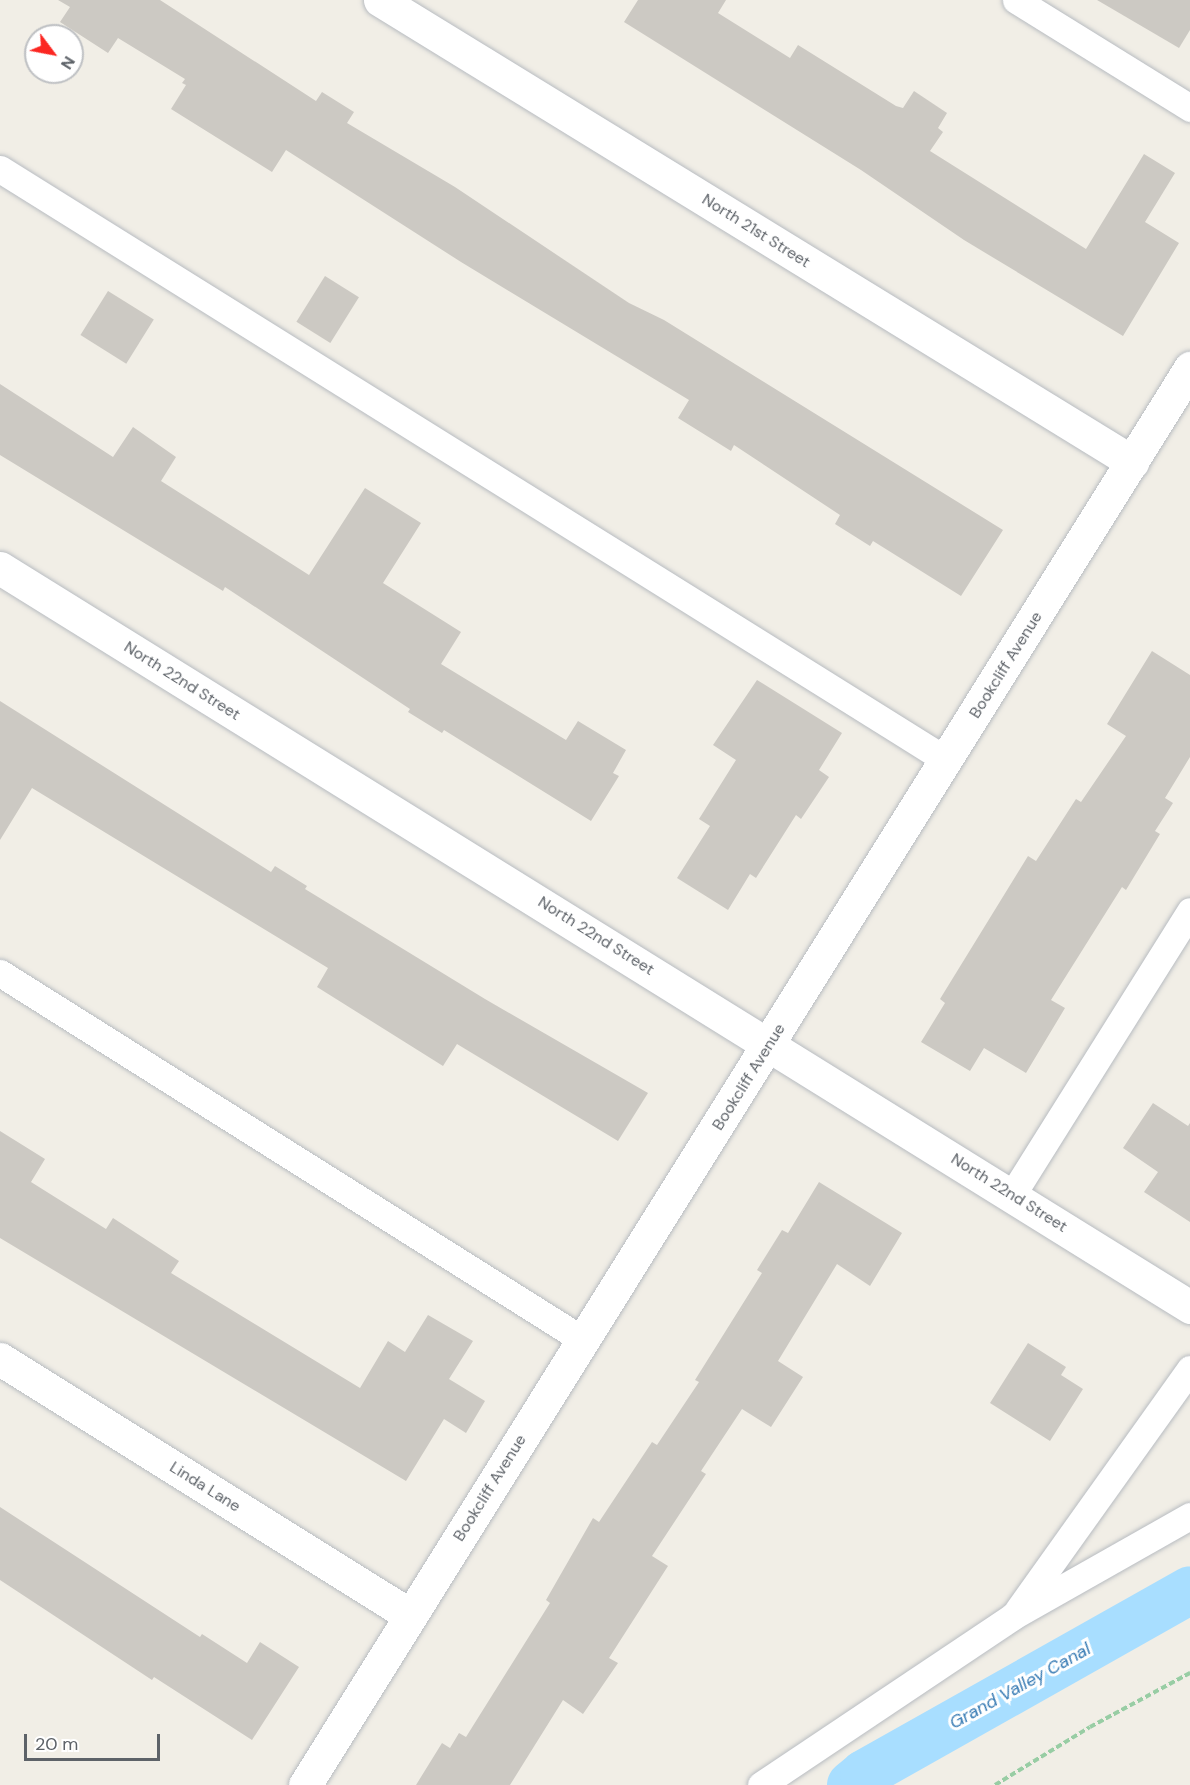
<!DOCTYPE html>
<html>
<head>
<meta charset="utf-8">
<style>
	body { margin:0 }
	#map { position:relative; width:1190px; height:1785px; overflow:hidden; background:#f1eee6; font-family:"DM Sans",sans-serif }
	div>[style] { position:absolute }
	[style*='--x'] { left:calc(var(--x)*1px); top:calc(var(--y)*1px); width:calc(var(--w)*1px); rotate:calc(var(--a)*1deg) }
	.canal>* { height:48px; margin:-24px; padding:0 24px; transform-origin:24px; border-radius:24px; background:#a8deff }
	.building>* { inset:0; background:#ccc9c3; transform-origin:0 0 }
	.path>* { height:4px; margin-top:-2px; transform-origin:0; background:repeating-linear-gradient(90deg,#98cda4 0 6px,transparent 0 9px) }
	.roads { filter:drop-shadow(0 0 2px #b8bcc1) drop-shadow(0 0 2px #b8bcc1) }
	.service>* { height:27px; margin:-13.5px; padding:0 13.5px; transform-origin:13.5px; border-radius:13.5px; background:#fff }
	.minor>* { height:33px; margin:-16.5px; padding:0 16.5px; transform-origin:16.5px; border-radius:16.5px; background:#fff }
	span { translate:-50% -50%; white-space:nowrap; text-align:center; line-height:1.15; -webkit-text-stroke:6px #fff; paint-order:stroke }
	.street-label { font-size:16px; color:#5d6268 }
	.water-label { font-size:18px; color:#367ab3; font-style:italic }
	.north { position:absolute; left:24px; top:24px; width:60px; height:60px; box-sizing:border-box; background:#fff; border:2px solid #bec0c3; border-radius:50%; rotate:122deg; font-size:16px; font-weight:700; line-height:24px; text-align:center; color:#5d6268 }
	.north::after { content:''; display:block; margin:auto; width:21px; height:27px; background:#fb2722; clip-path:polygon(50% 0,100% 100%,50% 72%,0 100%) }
	.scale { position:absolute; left:24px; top:1734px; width:136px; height:27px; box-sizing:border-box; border:3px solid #5d6268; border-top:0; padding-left:8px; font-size:18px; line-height:21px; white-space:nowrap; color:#5d6268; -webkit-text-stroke:4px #fff; paint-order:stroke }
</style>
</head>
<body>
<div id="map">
	<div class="canal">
		<i style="--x:851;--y:1785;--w:17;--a:-40"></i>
		<i style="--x:864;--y:1774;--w:374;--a:-29.4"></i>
	</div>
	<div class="building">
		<i style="clip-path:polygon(58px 0,160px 0,316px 101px,322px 92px,354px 112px,347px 123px,455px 187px,629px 303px,664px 320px,1003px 530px,961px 596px,873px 541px,870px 546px,835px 524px,840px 515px,734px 445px,731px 451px,678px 418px,689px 400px,461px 262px,286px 150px,272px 172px,171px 109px,186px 85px,182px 83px,185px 79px,118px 38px,108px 53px,60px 22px,70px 7px)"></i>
		<i style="clip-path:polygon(638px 0,726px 0,718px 13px,790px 58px,798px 45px,896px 106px,903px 108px,914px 91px,947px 113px,938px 128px,943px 132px,930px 151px,1086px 249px,1144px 154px,1175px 173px,1145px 222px,1179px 243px,1123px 336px,964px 240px,861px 170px,624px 22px)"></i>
		<i style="clip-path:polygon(1097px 0,1190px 0,1190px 30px,1179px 48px)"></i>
		<i style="left:325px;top:276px;width:40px;height:54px;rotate:32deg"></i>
		<i style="left:108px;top:291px;width:54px;height:52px;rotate:32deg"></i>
		<i style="clip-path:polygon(0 384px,113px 457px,133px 427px,176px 457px,161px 481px,309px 575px,365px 488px,421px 523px,383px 583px,461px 632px,441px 664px,566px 740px,578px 721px,626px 750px,613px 773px,619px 776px,591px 821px,444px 730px,442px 733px,408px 712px,410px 709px,225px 587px,223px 591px,0 455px)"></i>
		<i style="clip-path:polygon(1152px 651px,1190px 675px,1190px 757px,1165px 798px,1173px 803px,1155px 831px,1160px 834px,1126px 890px,1122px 887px,1051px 1000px,1065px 1008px,1026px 1073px,984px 1048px,970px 1071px,921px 1042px,945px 1003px,940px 999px,1028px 856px,1036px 861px,1076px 799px,1081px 802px,1126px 736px,1107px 724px)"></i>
		<i style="clip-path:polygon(757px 680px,842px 733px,819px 770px,829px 777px,801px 819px,796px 815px,756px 878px,750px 874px,728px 910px,677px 878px,710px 826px,699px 819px,736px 760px,713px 745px)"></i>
		<i style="clip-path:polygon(0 701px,271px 872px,275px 866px,307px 886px,305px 889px,485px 999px,648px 1093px,618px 1141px,457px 1044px,443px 1066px,317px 987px,328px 968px,32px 788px,0 840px)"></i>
		<i style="clip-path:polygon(1153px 1103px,1188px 1126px,1190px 1123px,1190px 1222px,1144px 1192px,1158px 1172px,1123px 1148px)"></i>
		<i style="clip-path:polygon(0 1131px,45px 1159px,31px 1182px,106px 1229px,113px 1218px,179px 1261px,171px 1273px,360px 1388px,388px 1341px,405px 1352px,428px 1315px,473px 1341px,449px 1379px,485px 1401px,466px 1433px,444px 1419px,406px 1481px,0 1238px)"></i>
		<i style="clip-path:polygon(819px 1182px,902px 1233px,870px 1286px,837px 1264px,778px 1361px,803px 1377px,771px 1427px,742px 1409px,701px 1471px,706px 1474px,652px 1556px,668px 1566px,609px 1658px,618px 1663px,583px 1714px,563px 1700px,510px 1785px,416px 1785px,442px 1743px,450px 1748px,459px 1733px,466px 1737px,550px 1603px,546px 1600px,593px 1518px,599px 1522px,652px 1442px,657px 1445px,699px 1382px,695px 1380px,762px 1273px,757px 1270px,782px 1230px,788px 1233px)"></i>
		<i style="clip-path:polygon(1028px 1343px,1066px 1367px,1061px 1375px,1083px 1389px,1050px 1441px,990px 1403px)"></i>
		<i style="clip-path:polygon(0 1507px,200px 1637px,202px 1634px,247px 1663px,260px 1642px,299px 1667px,252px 1740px,154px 1677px,152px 1680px,0 1580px)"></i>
	</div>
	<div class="path">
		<i style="--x:995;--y:1785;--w:111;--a:-31.4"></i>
		<i style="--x:1090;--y:1727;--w:114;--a:-28.4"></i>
	</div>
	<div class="roads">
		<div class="service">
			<i style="--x:1016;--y:0;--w:205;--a:31.8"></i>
			<i style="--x:0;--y:169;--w:1115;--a:31.99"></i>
			<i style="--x:0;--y:973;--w:689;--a:32.19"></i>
			<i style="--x:1012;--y:1195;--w:335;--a:-57.9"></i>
			<i style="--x:1018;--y:1610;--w:296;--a:-54.5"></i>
			<i style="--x:761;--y:1785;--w:303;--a:-33.8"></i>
			<i style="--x:1013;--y:1616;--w:203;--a:-29.5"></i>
		</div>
		<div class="minor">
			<i style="--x:380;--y:0;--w:883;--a:31.56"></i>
			<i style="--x:0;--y:568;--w:1401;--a:31.84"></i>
			<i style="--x:0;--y:1359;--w:483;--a:32"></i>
			<i style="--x:305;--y:1785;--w:1671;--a:-58.01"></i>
		</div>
	</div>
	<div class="street-label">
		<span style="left:756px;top:231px;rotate:32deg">North 21st Street</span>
		<span style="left:1006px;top:665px;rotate:-58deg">Bookcliff Avenue</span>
		<span style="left:182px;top:681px;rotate:32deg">North 22nd Street</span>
		<span style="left:596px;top:936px;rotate:32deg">North 22nd Street</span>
		<span style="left:749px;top:1077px;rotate:-58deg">Bookcliff Avenue</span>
		<span style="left:1009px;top:1193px;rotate:32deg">North 22nd Street</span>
		<span style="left:205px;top:1487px;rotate:32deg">Linda Lane</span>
		<span style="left:490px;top:1488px;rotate:-58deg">Bookcliff Avenue</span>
	</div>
	<div class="water-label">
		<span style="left:1020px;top:1686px;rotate:-29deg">Grand Valley Canal</span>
	</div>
	<div class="north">N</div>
	<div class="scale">20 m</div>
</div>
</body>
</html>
